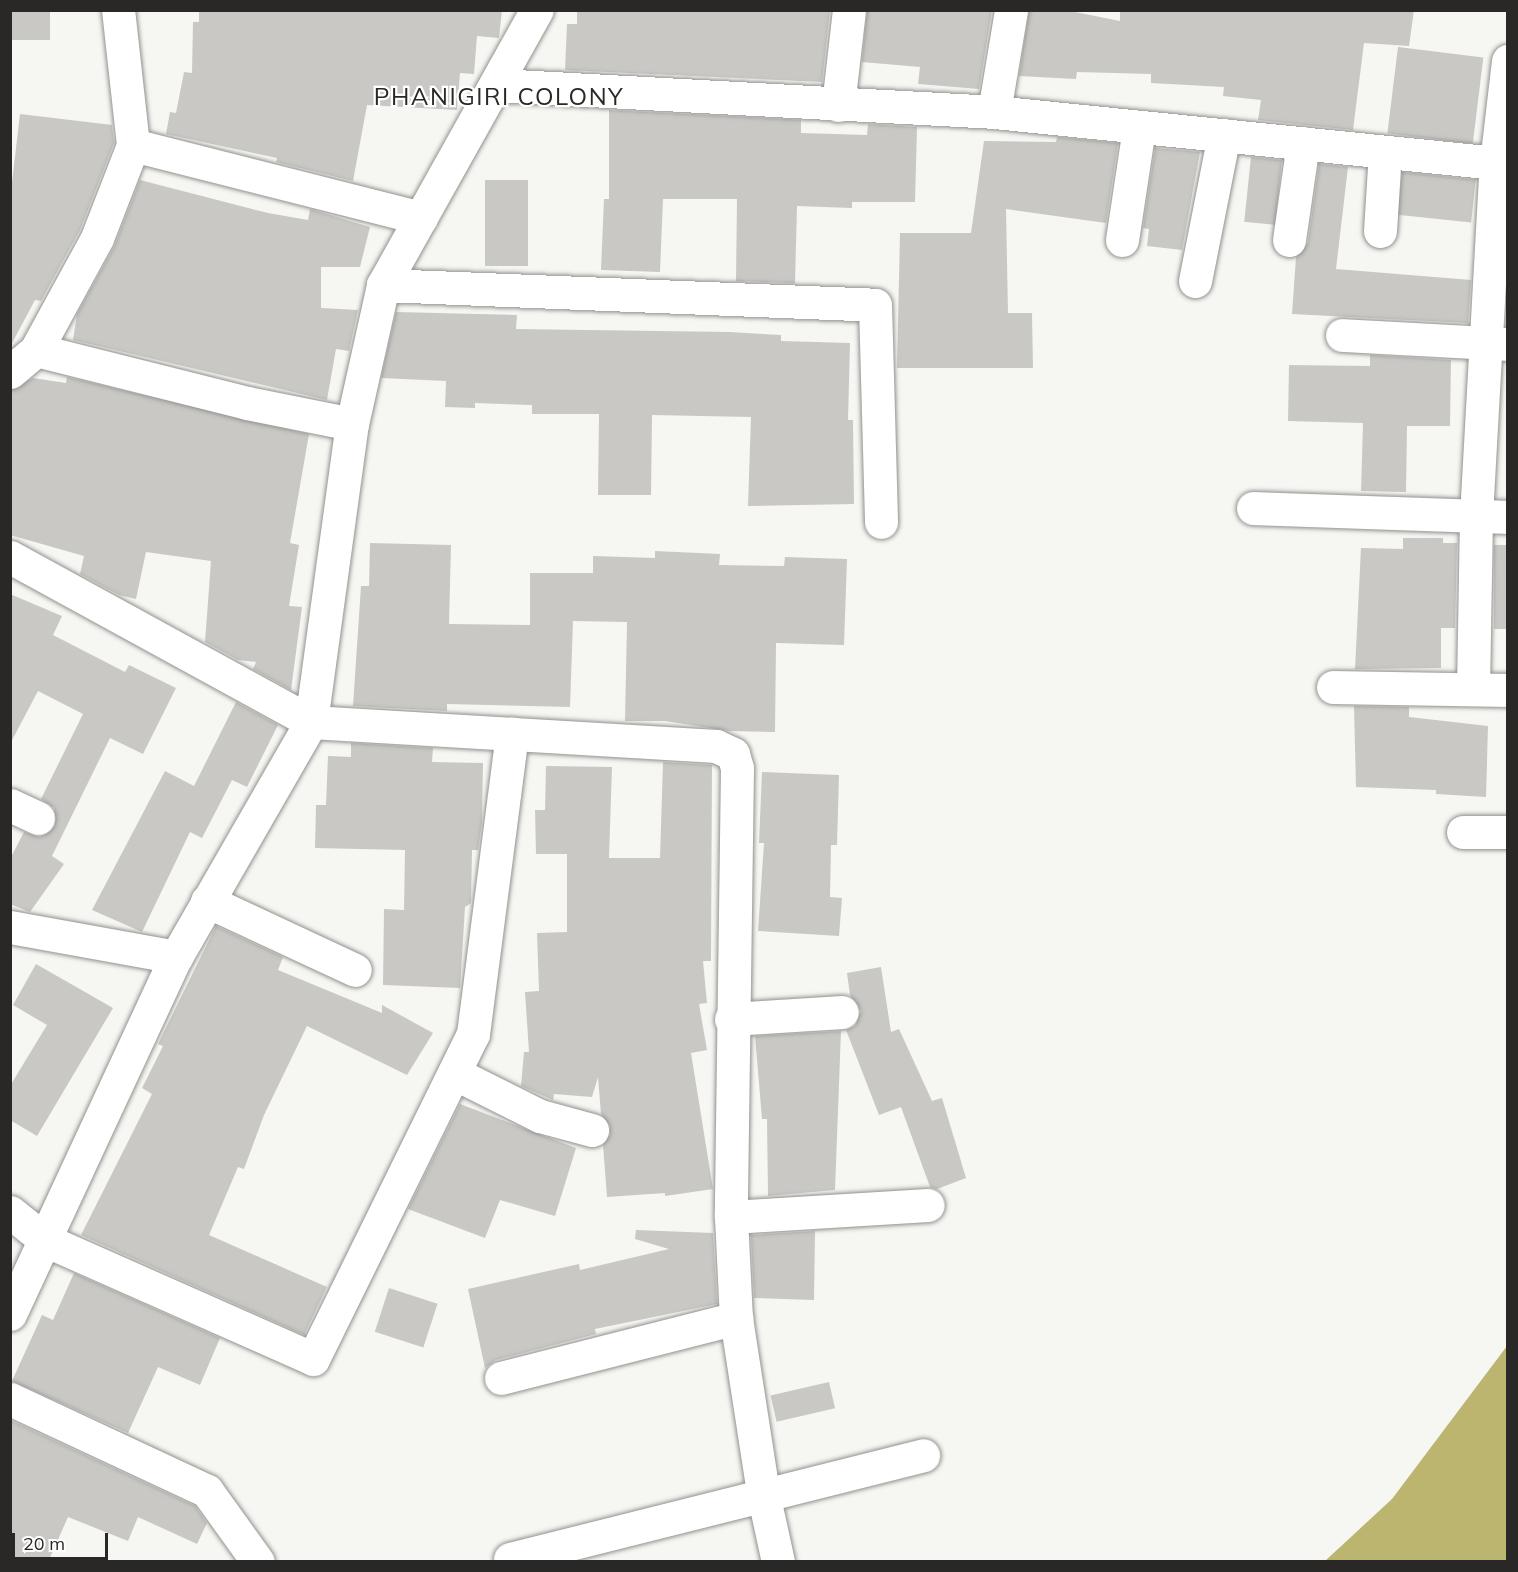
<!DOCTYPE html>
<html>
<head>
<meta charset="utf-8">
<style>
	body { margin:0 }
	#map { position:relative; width:1518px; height:1572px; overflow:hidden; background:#f6f6f2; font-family:Mulish,sans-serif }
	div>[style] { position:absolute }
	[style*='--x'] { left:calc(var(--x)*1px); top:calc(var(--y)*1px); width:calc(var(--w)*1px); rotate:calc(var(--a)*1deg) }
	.water>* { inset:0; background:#bcb56f }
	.building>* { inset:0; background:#c9c8c5; transform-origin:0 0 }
	.roads { filter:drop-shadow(0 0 2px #91918e) drop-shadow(0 0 2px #91918e) }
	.minor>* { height:33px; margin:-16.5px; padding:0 16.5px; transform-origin:16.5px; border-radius:16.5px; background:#fff }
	span { translate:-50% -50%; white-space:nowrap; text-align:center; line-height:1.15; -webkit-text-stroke:4.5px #fffffe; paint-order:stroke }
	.neighbourhood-label { font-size:24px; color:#292827; letter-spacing:1.5px }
	.frame { position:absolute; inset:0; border:12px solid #292827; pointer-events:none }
	.scale { position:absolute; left:12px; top:1533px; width:96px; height:27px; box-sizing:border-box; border:3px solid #292827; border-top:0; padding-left:8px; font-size:18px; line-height:21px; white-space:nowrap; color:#292827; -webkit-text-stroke:4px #fffffe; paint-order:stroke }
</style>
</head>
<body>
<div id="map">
	<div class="water">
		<i style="clip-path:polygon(1507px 1346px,1507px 1561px,1325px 1561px,1392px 1499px)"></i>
	</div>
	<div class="building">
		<i style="left:10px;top:10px;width:40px;height:30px"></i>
		<i style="clip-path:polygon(199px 10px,502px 10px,499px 38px,477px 36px,474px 74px,460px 73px,457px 110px,367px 105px,353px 181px,276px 162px,277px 158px,166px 134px,170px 112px,176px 113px,184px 72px,192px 73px,193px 22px,199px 22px)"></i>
		<i style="clip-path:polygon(577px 10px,830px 10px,822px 82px,565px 70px,567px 24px,577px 24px)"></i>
		<i style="clip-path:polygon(867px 10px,992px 10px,979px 89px,918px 84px,920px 67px,862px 62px)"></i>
		<i style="clip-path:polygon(1029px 10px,1065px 10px,1120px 21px,1120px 10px,1414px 10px,1409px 46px,1364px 43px,1353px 130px,1258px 120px,1261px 100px,1223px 96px,1224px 87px,1151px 83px,1151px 74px,1077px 72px,1076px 79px,1019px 76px)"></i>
		<i style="left:1398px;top:47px;width:86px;height:87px;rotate:7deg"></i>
		<i style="clip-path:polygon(609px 110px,801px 120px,801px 133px,867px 135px,868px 124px,917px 127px,915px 202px,852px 202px,852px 208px,797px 206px,795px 283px,736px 281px,737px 199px,663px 199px,660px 272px,601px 270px,604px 199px,609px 199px)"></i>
		<i style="clip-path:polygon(20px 114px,112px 125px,114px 143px,80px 230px,41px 301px,35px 300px,10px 347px,10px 199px)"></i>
		<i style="clip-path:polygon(1057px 137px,1118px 143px,1106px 223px,1006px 209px,1008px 313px,1032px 313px,1033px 368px,897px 368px,900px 233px,971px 233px,984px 141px,1056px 142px)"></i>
		<i style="clip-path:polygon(1155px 148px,1200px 152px,1182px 250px,1147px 246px,1149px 229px,1143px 228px)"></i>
		<i style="left:1251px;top:157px;width:31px;height:65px;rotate:6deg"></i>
		<i style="clip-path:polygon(1319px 164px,1348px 167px,1336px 269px,1471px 280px,1468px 323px,1292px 314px,1296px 257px,1308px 243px)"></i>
		<i style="left:1402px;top:172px;width:74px;height:43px;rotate:6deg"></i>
		<i style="clip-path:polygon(140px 180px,268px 213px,308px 220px,310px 209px,370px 227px,360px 267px,321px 267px,321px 308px,358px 310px,349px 351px,336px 349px,327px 400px,73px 340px,77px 314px,114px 247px)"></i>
		<i style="left:485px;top:180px;width:43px;height:86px"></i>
		<i style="clip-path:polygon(396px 312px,517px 315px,516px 329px,729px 332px,781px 335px,781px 341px,850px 343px,848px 420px,853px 420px,854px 504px,748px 506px,751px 417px,652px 415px,651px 495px,598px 495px,599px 414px,532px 414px,532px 405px,475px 403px,475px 408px,445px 407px,446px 381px,381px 378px)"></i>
		<i style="clip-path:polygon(1370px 355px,1451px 360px,1450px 426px,1407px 426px,1406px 492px,1361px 491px,1363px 423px,1288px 421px,1289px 365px,1370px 366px)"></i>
		<i style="clip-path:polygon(67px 377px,309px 434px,290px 543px,299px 545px,289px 606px,302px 607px,291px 690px,253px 669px,256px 662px,238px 660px,205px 642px,211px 561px,146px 552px,136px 599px,119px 595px,80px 574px,84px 556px,10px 535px,10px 390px,33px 378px,66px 383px)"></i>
		<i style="clip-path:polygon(1403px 538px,1443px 538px,1443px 543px,1457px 543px,1455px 628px,1441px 628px,1441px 668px,1355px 669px,1361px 548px,1403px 549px)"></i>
		<i style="clip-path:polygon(370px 543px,451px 545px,449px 624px,530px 625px,530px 573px,593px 573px,593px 556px,655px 558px,655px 551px,720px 554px,719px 565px,784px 566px,785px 557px,847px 559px,844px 645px,776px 643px,775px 732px,729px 731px,665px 721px,625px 721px,627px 622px,573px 621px,570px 707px,447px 704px,447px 711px,353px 706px,361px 586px,369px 586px)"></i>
		<i style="left:1494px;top:545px;width:14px;height:84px"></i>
		<i style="clip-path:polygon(10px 594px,62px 616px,53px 635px,125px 672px,129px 665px,176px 688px,143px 754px,110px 738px,52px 856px,64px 864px,30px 912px,10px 904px,10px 859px,24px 832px,40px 837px,55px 826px,54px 808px,41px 799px,83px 714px,38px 691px,10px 744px)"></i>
		<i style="clip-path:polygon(236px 702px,278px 725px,247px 787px,232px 780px,202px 838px,190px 832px,142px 932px,92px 910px,165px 771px,194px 786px)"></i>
		<i style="clip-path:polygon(1354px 706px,1409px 707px,1409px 717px,1488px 726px,1486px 797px,1436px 794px,1436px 790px,1356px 787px)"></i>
		<i style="clip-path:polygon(351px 743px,433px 748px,432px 762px,483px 763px,482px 822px,478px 850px,472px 850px,471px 903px,465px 907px,460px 988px,383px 985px,384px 909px,404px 910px,405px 850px,315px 848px,316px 805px,326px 805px,328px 756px,351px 757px)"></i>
		<i style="clip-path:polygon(663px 762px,712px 765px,711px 961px,703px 961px,707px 1003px,699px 1004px,707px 1050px,691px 1053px,713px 1189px,665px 1196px,665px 1193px,607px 1197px,603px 1145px,610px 1135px,610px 1126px,601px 1114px,598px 1077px,592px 1097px,554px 1094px,553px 1100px,521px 1086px,524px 1052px,529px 1052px,525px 992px,539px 991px,537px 933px,567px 932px,567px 854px,536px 854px,535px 810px,545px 810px,546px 766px,612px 767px,609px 858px,660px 858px)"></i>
		<i style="clip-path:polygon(762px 772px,839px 775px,837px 845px,831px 845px,830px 897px,842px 898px,839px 936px,758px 931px,764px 843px,759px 843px)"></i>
		<i style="clip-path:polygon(216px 926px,283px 957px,278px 970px,382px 1013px,382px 1005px,433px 1033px,407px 1075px,307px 1026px,264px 1115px,244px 1169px,238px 1167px,209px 1235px,327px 1287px,304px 1335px,81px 1235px,152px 1094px,142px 1088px,163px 1046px,158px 1044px)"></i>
		<i style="clip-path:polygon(36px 964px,113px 1008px,37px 1136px,10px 1120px,10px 1086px,47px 1025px,13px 1005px)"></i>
		<i style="clip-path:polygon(881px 967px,891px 1032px,899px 1029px,932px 1101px,942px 1098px,966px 1178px,937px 1189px,930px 1187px,901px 1107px,879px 1115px,846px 1030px,855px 1026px,861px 1011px,850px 995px,847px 973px)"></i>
		<i style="clip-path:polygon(841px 1031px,835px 1190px,768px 1196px,767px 1119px,762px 1119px,755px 1036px)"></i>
		<i style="clip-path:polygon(460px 1104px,576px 1148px,555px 1216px,500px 1200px,485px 1238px,408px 1209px)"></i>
		<i style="clip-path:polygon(636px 1230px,713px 1233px,717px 1304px,595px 1329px,596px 1334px,496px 1360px,485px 1368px,468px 1289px,579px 1264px,580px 1270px,669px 1249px,635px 1239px)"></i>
		<i style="clip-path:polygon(815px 1231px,814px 1300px,754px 1298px,751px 1235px)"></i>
		<i style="clip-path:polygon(74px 1273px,220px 1338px,200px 1385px,158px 1367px,128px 1433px,12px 1381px,42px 1315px,53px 1320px)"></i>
		<i style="left:389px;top:1288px;width:51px;height:46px;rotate:18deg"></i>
		<i style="left:829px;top:1382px;width:27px;height:60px;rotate:77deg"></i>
		<i style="clip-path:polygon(10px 1420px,195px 1506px,207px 1523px,197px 1544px,138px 1517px,128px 1541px,68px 1517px,48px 1562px,10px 1562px)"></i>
	</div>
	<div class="roads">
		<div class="minor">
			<i style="--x:497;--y:85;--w:498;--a:3.1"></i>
			<i style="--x:994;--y:112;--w:505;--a:5.8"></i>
			<i style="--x:838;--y:105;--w:96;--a:-83.4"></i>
			<i style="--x:994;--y:112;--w:103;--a:-80.5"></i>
			<i style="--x:133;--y:145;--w:297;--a:14.2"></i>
			<i style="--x:1380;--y:231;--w:79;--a:-86.4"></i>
			<i style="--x:1122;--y:240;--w:114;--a:-81.4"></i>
			<i style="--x:1289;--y:240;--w:98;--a:-81.8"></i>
			<i style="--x:1195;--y:281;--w:149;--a:-78.8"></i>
			<i style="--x:383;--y:285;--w:492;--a:2.3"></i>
			<i style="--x:875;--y:305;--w:217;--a:88.4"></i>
			<i style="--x:1342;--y:335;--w:166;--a:3.1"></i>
			<i style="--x:36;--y:350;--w:218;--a:14.1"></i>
			<i style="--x:247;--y:403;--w:107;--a:11.3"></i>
			<i style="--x:10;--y:372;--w:34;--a:-40"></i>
			<i style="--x:36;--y:350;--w:128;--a:-61.4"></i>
			<i style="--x:97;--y:238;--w:100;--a:-68.8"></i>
			<i style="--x:133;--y:145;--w:136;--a:-96.3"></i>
			<i style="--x:1253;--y:508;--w:255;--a:2"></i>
			<i style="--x:10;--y:557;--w:343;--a:28.7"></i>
			<i style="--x:311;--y:722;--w:406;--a:3.4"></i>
			<i style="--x:716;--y:746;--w:19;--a:25"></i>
			<i style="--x:733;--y:754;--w:15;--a:74"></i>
			<i style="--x:737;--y:768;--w:449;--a:90.8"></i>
			<i style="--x:731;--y:1217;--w:101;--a:87.2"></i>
			<i style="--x:736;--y:1318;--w:177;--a:81.2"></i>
			<i style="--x:763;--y:1493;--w:71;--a:77.7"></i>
			<i style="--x:1333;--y:687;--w:175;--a:1"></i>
			<i style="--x:1473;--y:689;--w:173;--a:-89"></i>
			<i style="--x:1476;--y:516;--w:354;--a:-86.8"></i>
			<i style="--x:1496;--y:163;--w:103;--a:-83.3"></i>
			<i style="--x:10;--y:805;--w:31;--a:25"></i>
			<i style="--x:1463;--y:832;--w:45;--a:0"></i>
			<i style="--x:207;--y:901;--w:163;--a:25"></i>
			<i style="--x:10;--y:927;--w:169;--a:10.2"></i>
			<i style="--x:731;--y:1019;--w:111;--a:-3.6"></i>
			<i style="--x:454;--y:1073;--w:96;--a:26.6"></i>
			<i style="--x:540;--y:1116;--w:54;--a:15.1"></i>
			<i style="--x:10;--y:1212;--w:45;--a:38.7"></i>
			<i style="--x:45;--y:1240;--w:293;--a:23.9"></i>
			<i style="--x:313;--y:1359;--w:362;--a:-63.8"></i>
			<i style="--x:473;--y:1034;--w:303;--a:-82.6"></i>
			<i style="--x:731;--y:1217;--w:197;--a:-3.5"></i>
			<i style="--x:10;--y:1314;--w:394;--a:-65.1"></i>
			<i style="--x:176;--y:957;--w:271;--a:-60.1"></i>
			<i style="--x:311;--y:722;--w:301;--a:-82.2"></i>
			<i style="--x:352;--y:424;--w:142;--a:-77.4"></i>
			<i style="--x:383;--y:285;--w:315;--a:-60.8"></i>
			<i style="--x:501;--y:1378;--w:243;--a:-14.3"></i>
			<i style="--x:10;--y:1399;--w:217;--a:25"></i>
			<i style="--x:207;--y:1491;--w:87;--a:54.3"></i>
			<i style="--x:510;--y:1559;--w:426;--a:-14.1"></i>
		</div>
	</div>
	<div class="neighbourhood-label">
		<span style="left:499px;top:97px">PHANIGIRI COLONY</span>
	</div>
	<div class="frame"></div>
	<div class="scale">20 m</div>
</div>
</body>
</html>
